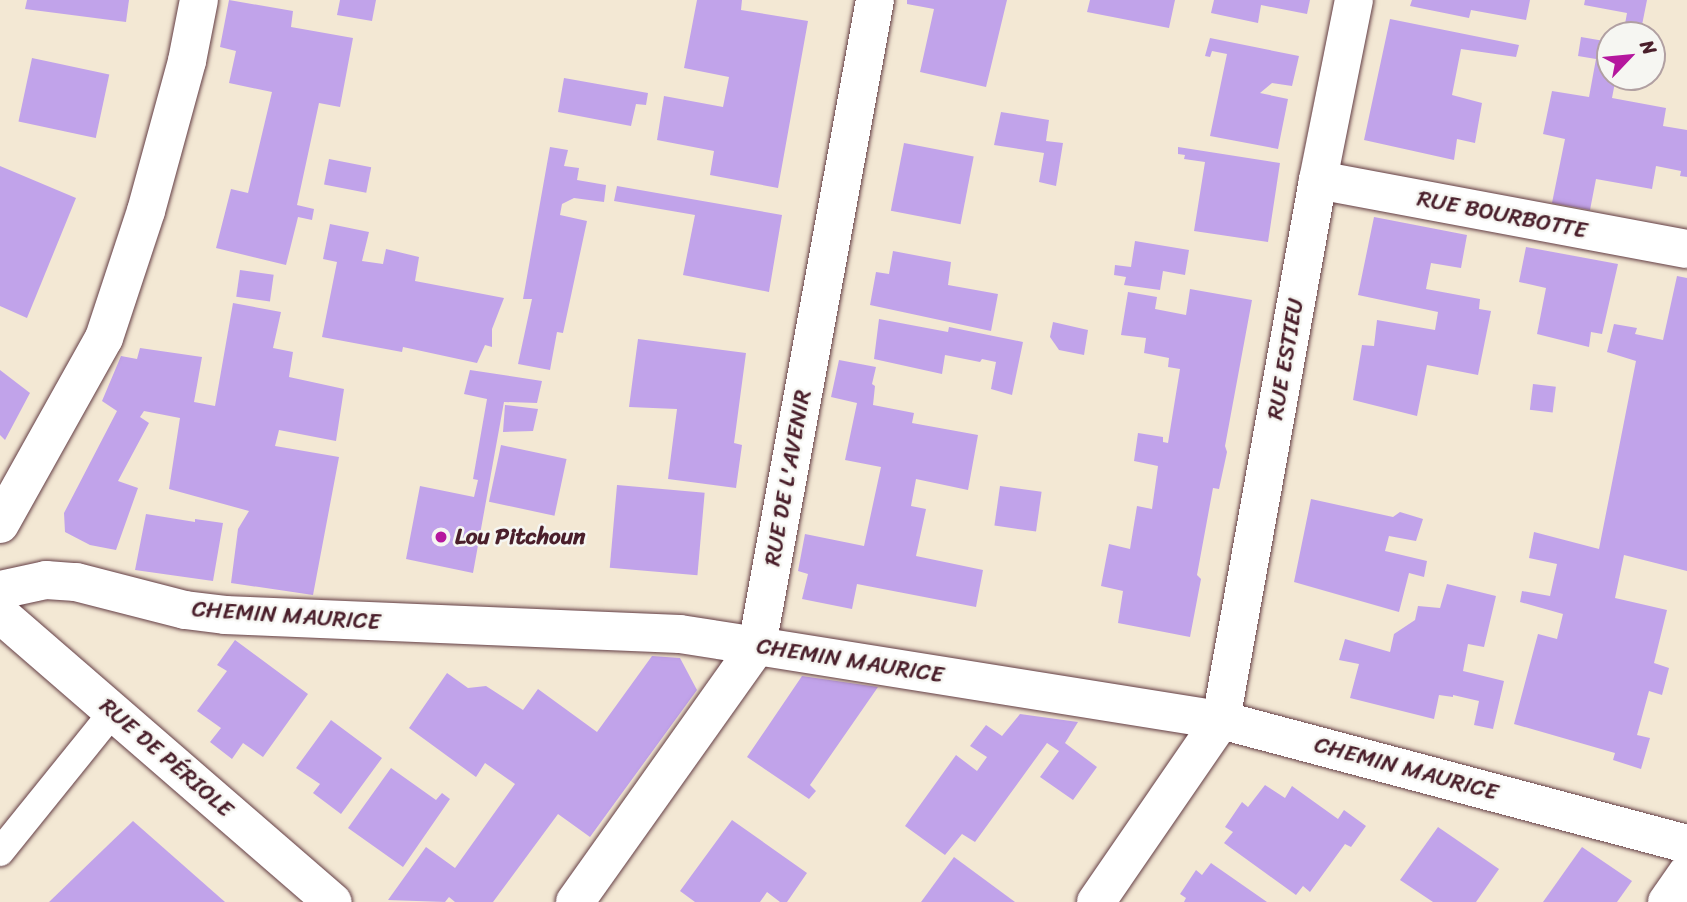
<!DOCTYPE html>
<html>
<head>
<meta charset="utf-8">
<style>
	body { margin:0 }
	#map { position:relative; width:1687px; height:902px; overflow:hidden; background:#f3e8d4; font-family:Sriracha,sans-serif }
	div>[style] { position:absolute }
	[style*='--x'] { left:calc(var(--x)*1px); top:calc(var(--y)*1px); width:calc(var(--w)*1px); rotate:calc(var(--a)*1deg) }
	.building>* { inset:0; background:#c1a3ea; transform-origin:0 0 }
	.roads { filter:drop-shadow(0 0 2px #633d44) drop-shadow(0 0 2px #633d44) }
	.lane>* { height:28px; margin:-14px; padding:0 14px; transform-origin:14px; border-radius:14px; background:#fff }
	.street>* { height:38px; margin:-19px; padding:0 19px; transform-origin:19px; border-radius:19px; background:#fff }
	.dots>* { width:19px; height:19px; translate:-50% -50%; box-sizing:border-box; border:4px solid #f6f6f2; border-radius:50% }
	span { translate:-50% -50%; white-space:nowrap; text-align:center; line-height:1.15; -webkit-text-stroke:5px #f6f6f2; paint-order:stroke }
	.street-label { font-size:23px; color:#4a1f2b }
	.poi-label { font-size:23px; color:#4a1f2b; font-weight:700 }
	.left { translate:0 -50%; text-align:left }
	.north { position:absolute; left:1596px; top:21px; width:70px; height:70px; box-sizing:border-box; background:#f6f6f2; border:2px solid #b1a0a2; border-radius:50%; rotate:64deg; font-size:19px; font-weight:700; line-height:28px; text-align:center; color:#4a1f2b }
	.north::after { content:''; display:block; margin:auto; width:24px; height:32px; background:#b5179e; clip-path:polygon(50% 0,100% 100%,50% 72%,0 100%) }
</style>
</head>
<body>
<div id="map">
	<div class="building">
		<i style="clip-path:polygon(27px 0,129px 0,126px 22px,25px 9px)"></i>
		<i style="clip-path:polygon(229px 0,293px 11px,291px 27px,353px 38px,340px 107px,319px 103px,297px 205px,314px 209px,312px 220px,298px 217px,286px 265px,216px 248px,231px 189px,248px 193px,272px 92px,229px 83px,236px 51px,220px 47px)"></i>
		<i style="clip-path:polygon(340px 0,376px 0,372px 21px,337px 15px)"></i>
		<i style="clip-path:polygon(697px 0,742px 0,741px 10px,808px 21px,778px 188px,710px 175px,714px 151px,657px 140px,664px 96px,723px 107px,729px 77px,684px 68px)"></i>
		<i style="clip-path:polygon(907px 0,1007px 0,986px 87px,920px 72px,934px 9px,907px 4px)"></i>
		<i style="clip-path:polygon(1090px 0,1175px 0,1169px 28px,1087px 12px)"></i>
		<i style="clip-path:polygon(1214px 0,1310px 0,1307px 14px,1261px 5px,1258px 23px,1211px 13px)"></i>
		<i style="clip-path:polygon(1412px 0,1530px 0,1526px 20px,1471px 10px,1469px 18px,1410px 6px)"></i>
		<i style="clip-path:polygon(1585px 0,1647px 0,1640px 35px,1623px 35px,1627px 13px,1584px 5px)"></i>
		<i style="clip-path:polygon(1390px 19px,1519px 45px,1516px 57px,1461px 49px,1452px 95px,1482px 103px,1475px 143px,1457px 139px,1454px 160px,1364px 140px)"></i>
		<i style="clip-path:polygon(1581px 37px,1610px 42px,1610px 77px,1616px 77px,1612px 98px,1666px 108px,1663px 126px,1687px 130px,1687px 177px,1680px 176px,1681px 171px,1656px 166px,1652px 189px,1596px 179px,1590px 210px,1552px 203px,1565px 139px,1543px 134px,1552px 91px,1589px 97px,1596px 59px,1578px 56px)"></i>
		<i style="clip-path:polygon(1210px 38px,1299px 56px,1292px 86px,1272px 83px,1260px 93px,1288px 99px,1278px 149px,1210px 136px,1227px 54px,1212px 51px,1210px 57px,1205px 56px)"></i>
		<i style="left:32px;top:58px;width:79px;height:65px;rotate:12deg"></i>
		<i style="clip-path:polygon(564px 78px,648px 93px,646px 105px,636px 104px,631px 126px,558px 112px)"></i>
		<i style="clip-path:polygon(1001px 112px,1049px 120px,1046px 141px,1063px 143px,1056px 186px,1039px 182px,1044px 153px,994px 145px)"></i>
		<i style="left:904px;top:143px;width:71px;height:69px;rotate:11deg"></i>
		<i style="clip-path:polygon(550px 147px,568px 150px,564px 166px,579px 168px,577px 180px,606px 185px,604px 202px,574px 198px,562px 204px,560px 215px,587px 221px,563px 333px,557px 332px,550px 370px,518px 364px,532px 299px,523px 299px)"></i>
		<i style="clip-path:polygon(1178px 147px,1280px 163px,1268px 242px,1194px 231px,1205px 162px,1184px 159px,1185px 155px,1178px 154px)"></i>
		<i style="left:329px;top:159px;width:43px;height:26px;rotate:11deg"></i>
		<i style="clip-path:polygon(0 166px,76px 198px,27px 318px,0 306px)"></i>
		<i style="clip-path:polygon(617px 186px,782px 215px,769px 292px,683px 275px,695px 215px,614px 201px)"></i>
		<i style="clip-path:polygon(1374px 217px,1467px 235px,1461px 268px,1431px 263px,1426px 289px,1480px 299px,1479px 309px,1491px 311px,1478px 375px,1427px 365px,1417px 416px,1353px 400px,1362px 345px,1374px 346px,1377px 320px,1435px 330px,1438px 312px,1358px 295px)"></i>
		<i style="clip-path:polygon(330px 224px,369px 232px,362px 261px,383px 264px,386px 249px,419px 257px,415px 281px,504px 298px,492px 329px,492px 347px,485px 345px,477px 363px,403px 347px,402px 352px,322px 337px,337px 262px,323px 259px)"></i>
		<i style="clip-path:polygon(1135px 241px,1189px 250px,1185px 275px,1163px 271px,1160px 290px,1124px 285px,1126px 277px,1114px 275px,1115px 265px,1131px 267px)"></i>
		<i style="clip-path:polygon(1526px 247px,1618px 264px,1602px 334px,1591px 332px,1589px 347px,1537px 334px,1546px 288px,1519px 282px)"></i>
		<i style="clip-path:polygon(893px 251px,951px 262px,948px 285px,998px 294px,991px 331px,870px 305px,876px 272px,889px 274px)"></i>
		<i style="left:240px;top:270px;width:34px;height:27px;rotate:8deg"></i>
		<i style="clip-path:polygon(1677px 276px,1687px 278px,1687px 571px,1624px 555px,1615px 598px,1667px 610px,1654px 663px,1669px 668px,1662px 695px,1649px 691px,1637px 735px,1650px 738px,1641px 769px,1613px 760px,1615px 753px,1514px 724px,1538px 634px,1557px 639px,1563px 614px,1520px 602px,1522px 591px,1550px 596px,1557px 564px,1529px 558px,1534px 532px,1599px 549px,1636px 361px,1607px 352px,1614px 324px,1637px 328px,1635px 334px,1663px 340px)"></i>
		<i style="clip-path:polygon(1190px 289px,1252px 300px,1225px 446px,1227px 452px,1219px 489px,1213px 488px,1197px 575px,1201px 579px,1190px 637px,1118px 623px,1123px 591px,1101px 586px,1109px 544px,1130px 549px,1137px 506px,1152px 509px,1158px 466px,1134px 461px,1138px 433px,1163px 437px,1163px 442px,1168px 443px,1180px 369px,1168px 367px,1169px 358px,1144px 353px,1146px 338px,1121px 335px,1128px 292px,1157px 297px,1155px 309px,1186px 315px)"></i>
		<i style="clip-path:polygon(233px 303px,281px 312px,273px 348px,293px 352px,289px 377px,344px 389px,336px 441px,279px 430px,275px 446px,339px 457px,313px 595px,231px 583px,238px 529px,249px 511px,169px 489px,180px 418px,144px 411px,140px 417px,149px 423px,118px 481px,138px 488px,116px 550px,90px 545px,65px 532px,64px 513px,117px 411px,102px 401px,121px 356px,137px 359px,140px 348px,202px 357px,194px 402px,215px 406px)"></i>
		<i style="clip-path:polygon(879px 319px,948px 332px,949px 327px,1023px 342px,1012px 395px,991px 389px,996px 362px,982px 359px,980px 362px,945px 355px,942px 374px,874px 359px)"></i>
		<i style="clip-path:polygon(1053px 322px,1088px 330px,1084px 355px,1059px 350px,1050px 337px)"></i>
		<i style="clip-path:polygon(638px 339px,746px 353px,734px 443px,742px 445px,736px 488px,668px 479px,677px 409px,629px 407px)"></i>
		<i style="clip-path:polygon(839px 360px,876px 367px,872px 384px,875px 386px,873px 405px,914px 413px,912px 423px,978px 435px,968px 490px,916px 479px,911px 506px,926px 509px,916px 556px,983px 570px,976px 607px,857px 584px,852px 609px,802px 599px,808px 574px,798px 571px,805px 534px,864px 546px,881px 467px,845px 460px,857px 403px,831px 397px)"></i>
		<i style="clip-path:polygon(0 370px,30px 393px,5px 440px,0 435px)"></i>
		<i style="clip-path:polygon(470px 370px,542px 381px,537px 403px,504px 402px,473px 573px,406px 559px,420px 486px,474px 497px,478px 480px,473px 479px,487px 399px,464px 394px)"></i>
		<i style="left:1533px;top:384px;width:23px;height:26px;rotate:7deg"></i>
		<i style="clip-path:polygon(505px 405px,538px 409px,533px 431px,503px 432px)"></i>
		<i style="left:501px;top:445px;width:67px;height:58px;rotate:12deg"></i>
		<i style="left:617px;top:485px;width:88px;height:83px;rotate:5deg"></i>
		<i style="left:1000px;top:486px;width:42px;height:40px;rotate:8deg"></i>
		<i style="clip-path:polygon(1311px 499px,1393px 517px,1400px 512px,1423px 519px,1416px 541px,1389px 536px,1385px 551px,1427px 561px,1424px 577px,1409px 573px,1399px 612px,1294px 582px)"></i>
		<i style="clip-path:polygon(146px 514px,195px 522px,195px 519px,223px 523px,213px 581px,135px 570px)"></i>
		<i style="clip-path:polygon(1447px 584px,1496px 596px,1484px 647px,1468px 644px,1463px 671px,1504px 681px,1493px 729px,1474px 725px,1479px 701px,1453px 695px,1453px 697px,1439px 695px,1434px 719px,1350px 698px,1359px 664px,1339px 660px,1345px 639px,1390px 652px,1394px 634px,1415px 620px,1418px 606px,1440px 608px)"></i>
		<i style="clip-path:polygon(235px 640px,308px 694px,263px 757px,243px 743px,232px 759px,210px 742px,221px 728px,197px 711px,227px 671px,217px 665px)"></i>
		<i style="clip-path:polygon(652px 656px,680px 658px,697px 690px,590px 837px,558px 814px,493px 902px,455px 902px,449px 897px,445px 902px,388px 900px,426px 847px,455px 868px,515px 784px,485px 763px,476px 777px,409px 728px,447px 673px,468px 688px,486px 686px,523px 710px,538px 689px,597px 732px)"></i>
		<i style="clip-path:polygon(802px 676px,878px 687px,810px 785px,816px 791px,809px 799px,747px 757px)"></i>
		<i style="clip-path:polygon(1020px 714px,1078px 722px,1065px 743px,1097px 767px,1073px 800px,1040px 777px,1059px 751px,1047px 743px,975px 842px,962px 834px,945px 855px,905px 826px,956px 755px,977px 771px,987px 757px,970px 746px,986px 725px,1002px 736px)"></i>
		<i style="clip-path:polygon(331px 720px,382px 758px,341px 814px,313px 793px,320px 784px,296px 768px)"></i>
		<i style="clip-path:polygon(391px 768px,436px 800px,442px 793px,450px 799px,403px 867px,348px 828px)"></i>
		<i style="clip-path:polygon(1265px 785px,1285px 798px,1292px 786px,1338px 819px,1344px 810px,1366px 826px,1351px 847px,1345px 844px,1310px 892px,1303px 886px,1296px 895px,1224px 843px,1233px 832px,1225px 827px,1242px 802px,1248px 807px)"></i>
		<i style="clip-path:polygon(732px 820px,807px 873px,787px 902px,780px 902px,767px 892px,760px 902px,695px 902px,680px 891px)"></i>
		<i style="clip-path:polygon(133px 821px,225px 902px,49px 902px)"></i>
		<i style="clip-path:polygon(1438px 827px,1499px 869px,1476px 902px,1433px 902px,1400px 880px)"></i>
		<i style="clip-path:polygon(1582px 847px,1632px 881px,1617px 902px,1543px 902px)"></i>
		<i style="clip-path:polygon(954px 857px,1015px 902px,921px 902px)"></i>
		<i style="clip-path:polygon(1211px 863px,1267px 902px,1184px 902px,1186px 898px,1180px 894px,1196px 870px,1202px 875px)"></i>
	</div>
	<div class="roads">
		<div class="lane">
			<i style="--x:0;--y:852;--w:180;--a:-51.1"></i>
		</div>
		<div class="street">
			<i style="--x:1318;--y:180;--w:375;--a:10.6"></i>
			<i style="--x:0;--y:524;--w:213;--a:-60.8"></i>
			<i style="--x:104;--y:338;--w:134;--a:-71.7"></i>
			<i style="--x:146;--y:211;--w:156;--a:-74.7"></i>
			<i style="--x:187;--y:61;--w:62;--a:-78.9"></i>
			<i style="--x:0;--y:590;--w:47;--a:-12.3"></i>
			<i style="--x:46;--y:580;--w:30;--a:4"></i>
			<i style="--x:76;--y:582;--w:113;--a:14.4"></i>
			<i style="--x:185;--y:610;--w:40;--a:7.1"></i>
			<i style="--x:225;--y:615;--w:455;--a:2.4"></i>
			<i style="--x:680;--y:634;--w:78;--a:8.9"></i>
			<i style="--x:757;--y:646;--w:470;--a:9.1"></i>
			<i style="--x:1221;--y:720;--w:482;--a:14.9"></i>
			<i style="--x:0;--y:614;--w:440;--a:40.9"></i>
			<i style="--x:575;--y:902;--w:314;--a:-54.6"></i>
			<i style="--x:757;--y:646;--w:657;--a:-79.65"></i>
			<i style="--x:1096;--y:902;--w:221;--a:-55.5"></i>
			<i style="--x:1221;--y:720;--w:549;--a:-79.82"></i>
			<i style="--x:1318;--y:180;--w:184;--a:-78.7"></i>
			<i style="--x:1667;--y:902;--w:35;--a:-55"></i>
		</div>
	</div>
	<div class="dots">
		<i style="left:441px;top:537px;background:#b5179e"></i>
	</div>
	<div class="street-label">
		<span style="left:1502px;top:215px;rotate:11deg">RUE BOURBOTTE</span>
		<span style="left:1286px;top:359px;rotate:-80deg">RUE ESTIEU</span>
		<span style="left:788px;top:478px;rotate:-80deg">RUE DE L'AVENIR</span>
		<span style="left:286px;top:616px;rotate:4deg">CHEMIN MAURICE</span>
		<span style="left:850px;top:661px;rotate:9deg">CHEMIN MAURICE</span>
		<span style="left:166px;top:758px;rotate:41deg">RUE DE PÉRIOLE</span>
		<span style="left:1406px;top:769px;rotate:15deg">CHEMIN MAURICE</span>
	</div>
	<div class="poi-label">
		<span class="left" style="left:455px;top:537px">Lou Pitchoun</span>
	</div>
	<div class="north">N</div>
</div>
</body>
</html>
